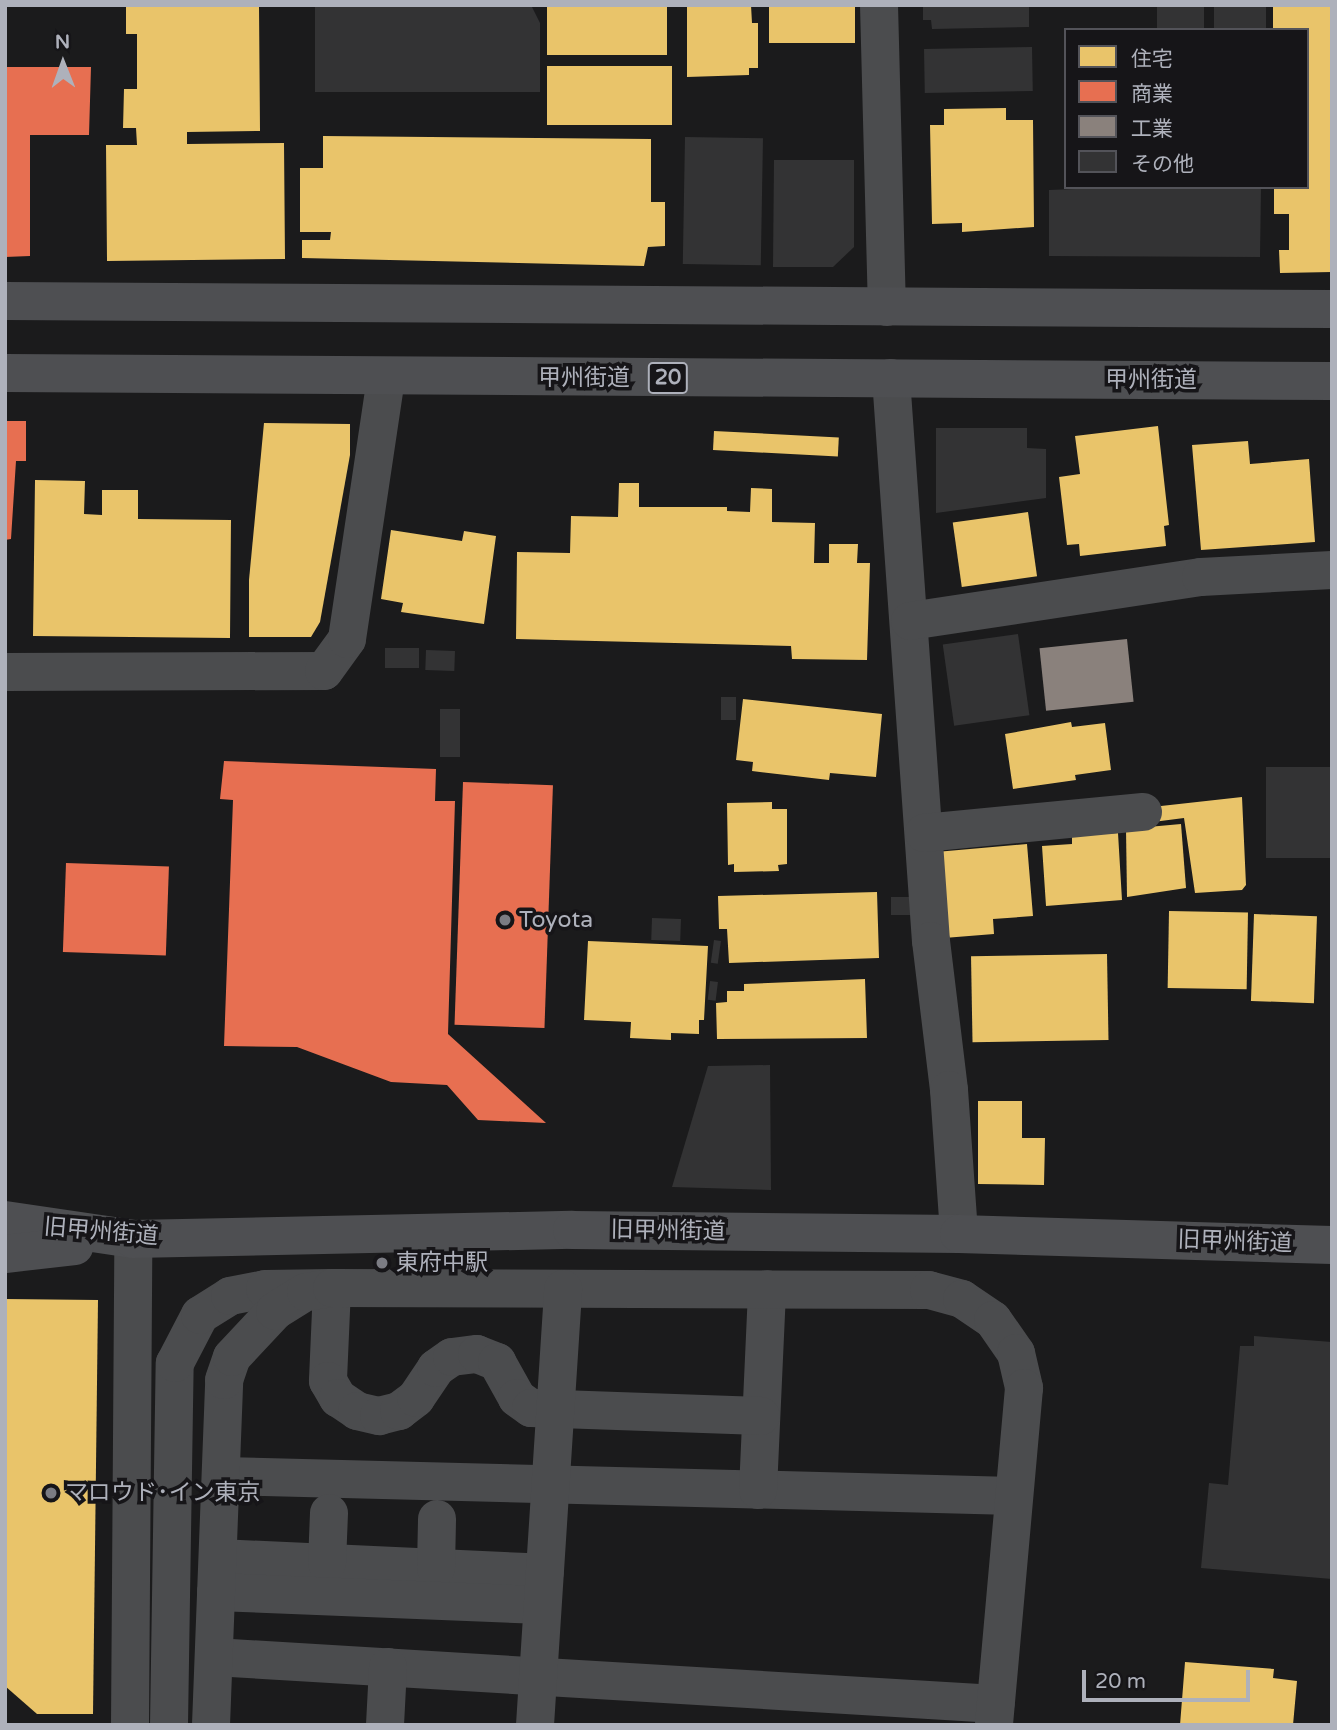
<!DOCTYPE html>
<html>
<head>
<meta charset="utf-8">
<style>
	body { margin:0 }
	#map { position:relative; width:1337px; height:1730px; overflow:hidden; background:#1b1b1c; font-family:"Varela Round","Noto Sans JP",sans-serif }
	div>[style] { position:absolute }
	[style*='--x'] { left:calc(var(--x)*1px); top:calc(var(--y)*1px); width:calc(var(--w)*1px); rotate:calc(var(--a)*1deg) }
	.homes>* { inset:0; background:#e9c46a; transform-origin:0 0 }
	.shops>* { inset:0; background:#e76f51; transform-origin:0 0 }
	.industry>* { inset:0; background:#8a817c; transform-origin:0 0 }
	.building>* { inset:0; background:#333334; transform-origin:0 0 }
	.minor>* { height:38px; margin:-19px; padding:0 19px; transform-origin:19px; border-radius:19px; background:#4b4c4e }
	.major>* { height:38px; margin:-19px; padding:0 19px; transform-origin:19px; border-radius:19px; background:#4e4f52 }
	.highway>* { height:38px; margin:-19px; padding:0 19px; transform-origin:19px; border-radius:19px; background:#4e4f52 }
	.dots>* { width:19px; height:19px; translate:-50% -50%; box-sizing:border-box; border:4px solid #161518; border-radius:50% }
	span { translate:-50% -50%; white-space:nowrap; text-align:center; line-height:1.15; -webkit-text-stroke:7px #161518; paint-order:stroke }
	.shield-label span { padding:2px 5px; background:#161518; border:2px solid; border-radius:5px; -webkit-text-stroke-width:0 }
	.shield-label { font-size:21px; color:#aeb1bb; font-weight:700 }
	.street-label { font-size:23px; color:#aeb1bb }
	.poi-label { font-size:23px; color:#aeb1bb }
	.left { translate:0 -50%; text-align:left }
	.frame { position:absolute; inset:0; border:7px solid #aeb1bb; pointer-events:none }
	.legend { position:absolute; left:1064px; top:28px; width:245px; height:161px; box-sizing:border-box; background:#161518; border:2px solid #535359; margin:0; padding:9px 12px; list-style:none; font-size:21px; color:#aeb1bb }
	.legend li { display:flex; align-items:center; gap:14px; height:35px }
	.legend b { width:35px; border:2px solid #535359 }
	.north { position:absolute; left:28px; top:28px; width:70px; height:70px; -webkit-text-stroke:5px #161518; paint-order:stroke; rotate:359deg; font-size:19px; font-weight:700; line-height:28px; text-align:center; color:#aeb1bb }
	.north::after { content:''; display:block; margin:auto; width:24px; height:32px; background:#aeb1bb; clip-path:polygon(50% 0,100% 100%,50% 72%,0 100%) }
	.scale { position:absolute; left:1082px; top:1670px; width:168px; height:32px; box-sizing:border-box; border:4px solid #aeb1bb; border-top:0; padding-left:9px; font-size:21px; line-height:24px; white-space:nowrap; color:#aeb1bb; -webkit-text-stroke:5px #161518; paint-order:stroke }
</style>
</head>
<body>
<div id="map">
	<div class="homes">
		<i style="clip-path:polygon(126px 5px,259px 5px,260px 131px,187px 132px,187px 144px,284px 143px,285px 259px,107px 261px,106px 145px,137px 145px,136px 128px,123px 128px,124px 89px,137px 89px,137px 34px,126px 34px)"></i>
		<i style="left:547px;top:5px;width:120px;height:50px"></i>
		<i style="clip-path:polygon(687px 5px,751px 5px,752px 23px,758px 23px,758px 68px,749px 68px,749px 75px,687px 77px)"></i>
		<i style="left:769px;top:5px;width:86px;height:38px"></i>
		<i style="clip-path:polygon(1273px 5px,1332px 5px,1332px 272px,1280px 273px,1279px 250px,1289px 250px,1289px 214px,1274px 214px,1274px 187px,1307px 187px,1307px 30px,1273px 30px)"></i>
		<i style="left:547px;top:66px;width:125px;height:59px"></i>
		<i style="clip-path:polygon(1006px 108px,1006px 120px,1033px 120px,1034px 227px,962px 232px,962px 223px,932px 224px,930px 125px,944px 125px,944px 109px)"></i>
		<i style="clip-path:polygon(323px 136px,651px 139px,651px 202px,665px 202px,665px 246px,648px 247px,644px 266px,302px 258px,302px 240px,330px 240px,331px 232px,300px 232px,300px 168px,323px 168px)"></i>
		<i style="clip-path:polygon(264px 423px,350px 424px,350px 455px,320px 622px,311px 637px,249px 637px,249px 580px)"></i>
		<i style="clip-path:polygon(1158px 426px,1169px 525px,1164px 526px,1166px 546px,1080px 556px,1079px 544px,1067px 545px,1059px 477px,1080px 474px,1075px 436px)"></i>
		<i style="left:714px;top:431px;width:125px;height:19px;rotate:3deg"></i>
		<i style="clip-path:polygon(1248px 441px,1250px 464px,1309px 459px,1315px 542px,1201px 550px,1192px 445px)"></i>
		<i style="clip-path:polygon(35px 480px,85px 481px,84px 514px,102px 515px,102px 490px,138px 490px,138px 519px,231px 520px,230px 638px,33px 636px)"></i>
		<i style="clip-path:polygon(619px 483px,639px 483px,639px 507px,727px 507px,727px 511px,750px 512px,751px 488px,772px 489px,772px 522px,815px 523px,814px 563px,829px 563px,829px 544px,858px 544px,857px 563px,870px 563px,867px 660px,792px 659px,791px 646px,516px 639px,517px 552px,570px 553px,571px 516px,618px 517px)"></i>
		<i style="left:1028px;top:512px;width:65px;height:76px;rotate:82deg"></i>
		<i style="clip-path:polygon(391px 530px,462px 541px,464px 531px,496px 536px,484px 624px,401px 612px,403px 603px,381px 599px)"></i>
		<i style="clip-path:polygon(743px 699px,882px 714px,876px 777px,830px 773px,829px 780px,752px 771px,753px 762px,736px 760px)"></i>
		<i style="clip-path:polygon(1071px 722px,1072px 727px,1105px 723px,1111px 770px,1075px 775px,1076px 780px,1013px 789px,1005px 734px)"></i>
		<i style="clip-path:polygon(1242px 797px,1246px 885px,1242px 890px,1195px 893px,1184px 818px,1153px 822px,1152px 807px)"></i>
		<i style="clip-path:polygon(772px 802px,772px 809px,787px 809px,787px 864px,778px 865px,779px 871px,734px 872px,734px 864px,728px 865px,727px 803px)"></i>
		<i style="clip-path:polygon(1181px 824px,1186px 888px,1127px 897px,1126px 829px)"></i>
		<i style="clip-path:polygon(1118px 833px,1122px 900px,1046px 906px,1042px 846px,1072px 844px,1072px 836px)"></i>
		<i style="clip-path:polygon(1027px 844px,1033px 916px,993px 919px,994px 934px,944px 938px,936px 852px)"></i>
		<i style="clip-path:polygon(877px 892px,879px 958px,729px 963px,727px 929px,719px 929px,718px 896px)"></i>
		<i style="left:1169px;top:911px;width:79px;height:77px;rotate:1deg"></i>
		<i style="left:1254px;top:914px;width:63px;height:87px;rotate:2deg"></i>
		<i style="clip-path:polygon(588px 941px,708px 946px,704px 1020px,699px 1020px,699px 1034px,671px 1033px,671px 1040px,630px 1038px,631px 1022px,584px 1020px)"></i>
		<i style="left:1107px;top:954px;width:86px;height:136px;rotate:89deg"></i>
		<i style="clip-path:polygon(865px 979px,867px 1038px,717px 1039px,716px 1003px,727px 1002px,727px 991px,744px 991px,744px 984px)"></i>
		<i style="clip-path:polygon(978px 1101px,1022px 1101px,1022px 1138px,1045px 1138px,1044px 1185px,978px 1184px)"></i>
		<i style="clip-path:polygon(5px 1299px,98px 1300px,93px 1714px,37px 1714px,5px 1686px)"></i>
		<i style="clip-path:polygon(1185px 1662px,1274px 1669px,1273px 1678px,1297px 1681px,1293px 1725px,1180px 1725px)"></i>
	</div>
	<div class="shops">
		<i style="clip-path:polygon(5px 67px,91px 67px,89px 135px,30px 135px,30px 256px,5px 257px)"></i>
		<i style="clip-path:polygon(5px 421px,26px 421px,26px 461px,16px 461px,11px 539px,5px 540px)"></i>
		<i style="clip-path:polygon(224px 761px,436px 769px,435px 801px,455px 801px,448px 1034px,546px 1123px,478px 1120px,447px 1085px,391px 1082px,297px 1047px,224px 1046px,233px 800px,220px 799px)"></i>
		<i style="left:463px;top:782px;width:90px;height:243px;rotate:2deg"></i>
		<i style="left:66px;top:863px;width:103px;height:89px;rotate:2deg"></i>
	</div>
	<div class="industry">
		<i style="left:1127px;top:639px;width:63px;height:88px;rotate:84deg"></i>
	</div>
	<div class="building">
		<i style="clip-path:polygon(315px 5px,531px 5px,540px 23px,540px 92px,315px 92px)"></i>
		<i style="clip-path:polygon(923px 5px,1029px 5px,1029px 27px,932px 29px,931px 20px,923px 20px)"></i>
		<i style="left:1157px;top:5px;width:47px;height:25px"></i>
		<i style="left:1214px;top:5px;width:52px;height:25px"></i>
		<i style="left:1032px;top:47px;width:44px;height:108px;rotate:89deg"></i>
		<i style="left:685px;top:137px;width:78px;height:127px;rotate:1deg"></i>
		<i style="clip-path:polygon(774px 160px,854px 160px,854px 247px,833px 267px,773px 267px)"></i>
		<i style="clip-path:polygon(1126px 187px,1261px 187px,1260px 257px,1049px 256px,1049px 190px)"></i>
		<i style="clip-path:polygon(936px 428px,1027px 428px,1027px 448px,1046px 449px,1046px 498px,936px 513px)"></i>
		<i style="left:1018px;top:634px;width:82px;height:76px;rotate:82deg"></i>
		<i style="left:385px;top:648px;width:34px;height:20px"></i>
		<i style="left:426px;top:650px;width:29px;height:20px;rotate:2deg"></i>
		<i style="left:721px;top:697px;width:15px;height:23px"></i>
		<i style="left:440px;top:709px;width:20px;height:48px"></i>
		<i style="left:1332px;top:767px;width:91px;height:66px;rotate:90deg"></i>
		<i style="left:912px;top:897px;width:18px;height:21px;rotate:90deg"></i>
		<i style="left:652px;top:918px;width:29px;height:22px;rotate:2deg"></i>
		<i style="left:714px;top:940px;width:7px;height:23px;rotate:8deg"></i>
		<i style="left:710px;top:981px;width:8px;height:19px;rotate:7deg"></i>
		<i style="clip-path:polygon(770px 1065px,771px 1190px,672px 1187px,708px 1066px)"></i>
		<i style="clip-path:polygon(1254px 1336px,1332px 1342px,1332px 1579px,1201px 1568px,1209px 1483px,1228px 1485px,1240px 1346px,1254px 1346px)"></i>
	</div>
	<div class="minor">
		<i style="--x:879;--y:5;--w:302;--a:88.5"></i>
		<i style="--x:891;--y:378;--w:564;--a:85.94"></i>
		<i style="--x:931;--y:941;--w:150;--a:83.1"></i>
		<i style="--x:949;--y:1090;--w:144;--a:86"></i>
		<i style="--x:910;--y:621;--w:294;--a:-8.6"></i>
		<i style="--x:1201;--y:577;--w:131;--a:-3.1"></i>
		<i style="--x:5;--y:672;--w:319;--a:-0.2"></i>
		<i style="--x:324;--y:671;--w:39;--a:-54"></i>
		<i style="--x:347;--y:639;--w:264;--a:-81.5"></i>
		<i style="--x:924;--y:833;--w:220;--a:-5.5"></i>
		<i style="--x:221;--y:1476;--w:793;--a:1.44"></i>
		<i style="--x:758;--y:1490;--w:201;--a:-87.4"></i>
		<i style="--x:218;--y:1558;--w:327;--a:2.6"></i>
		<i style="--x:327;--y:1563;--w:50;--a:-87.7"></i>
		<i style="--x:436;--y:1568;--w:49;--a:-88.8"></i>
		<i style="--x:216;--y:1592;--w:326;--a:2.3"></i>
		<i style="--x:214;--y:1657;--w:783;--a:3.44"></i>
		<i style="--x:130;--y:1725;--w:486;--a:-89.6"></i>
		<i style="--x:169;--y:1725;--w:362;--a:-89.1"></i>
		<i style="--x:175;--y:1363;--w:54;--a:-62.5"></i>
		<i style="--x:200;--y:1315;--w:36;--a:-32"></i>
		<i style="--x:230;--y:1296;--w:36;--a:-11"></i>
		<i style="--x:265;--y:1289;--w:67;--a:-0.9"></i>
		<i style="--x:332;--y:1288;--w:93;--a:92.5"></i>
		<i style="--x:328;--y:1381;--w:20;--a:60"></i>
		<i style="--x:338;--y:1398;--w:23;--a:34"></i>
		<i style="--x:357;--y:1411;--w:23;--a:13"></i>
		<i style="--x:379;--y:1416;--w:21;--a:-14"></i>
		<i style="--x:399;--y:1411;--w:21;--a:-37"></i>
		<i style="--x:416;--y:1398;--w:36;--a:-56"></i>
		<i style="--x:436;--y:1368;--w:19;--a:-35"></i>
		<i style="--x:452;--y:1357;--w:25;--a:-7"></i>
		<i style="--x:477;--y:1354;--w:22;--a:22"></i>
		<i style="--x:497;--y:1362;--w:41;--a:60.9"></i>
		<i style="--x:517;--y:1398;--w:17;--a:36"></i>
		<i style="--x:531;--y:1408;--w:230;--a:2"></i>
		<i style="--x:211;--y:1725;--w:345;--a:-87.8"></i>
		<i style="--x:224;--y:1380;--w:24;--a:-71"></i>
		<i style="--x:232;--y:1357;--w:63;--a:-46.9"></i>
		<i style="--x:275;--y:1311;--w:36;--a:-32"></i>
		<i style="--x:306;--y:1292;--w:26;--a:-9"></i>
		<i style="--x:332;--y:1288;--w:597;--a:0.19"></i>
		<i style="--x:929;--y:1290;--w:34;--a:15"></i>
		<i style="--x:962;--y:1299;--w:37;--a:34"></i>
		<i style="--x:993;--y:1320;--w:40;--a:55.1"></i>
		<i style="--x:1016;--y:1353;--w:36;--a:77"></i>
		<i style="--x:1024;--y:1388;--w:338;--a:95.1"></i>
		<i style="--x:385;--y:1725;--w:58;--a:-87"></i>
		<i style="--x:535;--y:1725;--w:437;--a:-86.3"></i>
	</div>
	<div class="major">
		<i style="--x:5;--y:1220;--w:129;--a:8.4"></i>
		<i style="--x:133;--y:1239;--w:439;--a:-1.2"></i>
		<i style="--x:572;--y:1230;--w:387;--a:0.6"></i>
		<i style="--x:959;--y:1234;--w:373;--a:1.7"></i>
		<i style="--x:5;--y:1254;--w:70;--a:-6.5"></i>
	</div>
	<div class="highway">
		<i style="--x:5;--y:301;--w:1327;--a:0.35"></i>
		<i style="--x:5;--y:373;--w:1327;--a:0.35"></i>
	</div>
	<div class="dots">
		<i style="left:505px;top:920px;background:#7b7c83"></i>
		<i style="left:382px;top:1263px;background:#7b7c83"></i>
		<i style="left:51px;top:1493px;background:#7b7c83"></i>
	</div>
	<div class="shield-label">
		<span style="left:668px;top:378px">20</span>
	</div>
	<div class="street-label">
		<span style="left:584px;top:378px">甲州街道</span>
		<span style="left:1151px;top:380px">甲州街道</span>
		<span style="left:668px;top:1231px;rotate:1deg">旧甲州街道</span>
		<span style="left:101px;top:1232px;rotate:5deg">旧甲州街道</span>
		<span style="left:1235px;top:1242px;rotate:2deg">旧甲州街道</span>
	</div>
	<div class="poi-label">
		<span class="left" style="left:519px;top:920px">Toyota</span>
		<span class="left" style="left:396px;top:1263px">東府中駅</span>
		<span class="left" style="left:65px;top:1493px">マロウド･イン東京</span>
	</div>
	<div class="frame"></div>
	<ul class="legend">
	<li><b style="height:19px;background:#e9c46a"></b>住宅</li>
	<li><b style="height:19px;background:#e76f51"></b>商業</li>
	<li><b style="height:19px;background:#8a817c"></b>工業</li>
	<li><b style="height:19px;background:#333334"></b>その他</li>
	</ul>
	<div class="north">N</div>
	<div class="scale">20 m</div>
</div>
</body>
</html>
